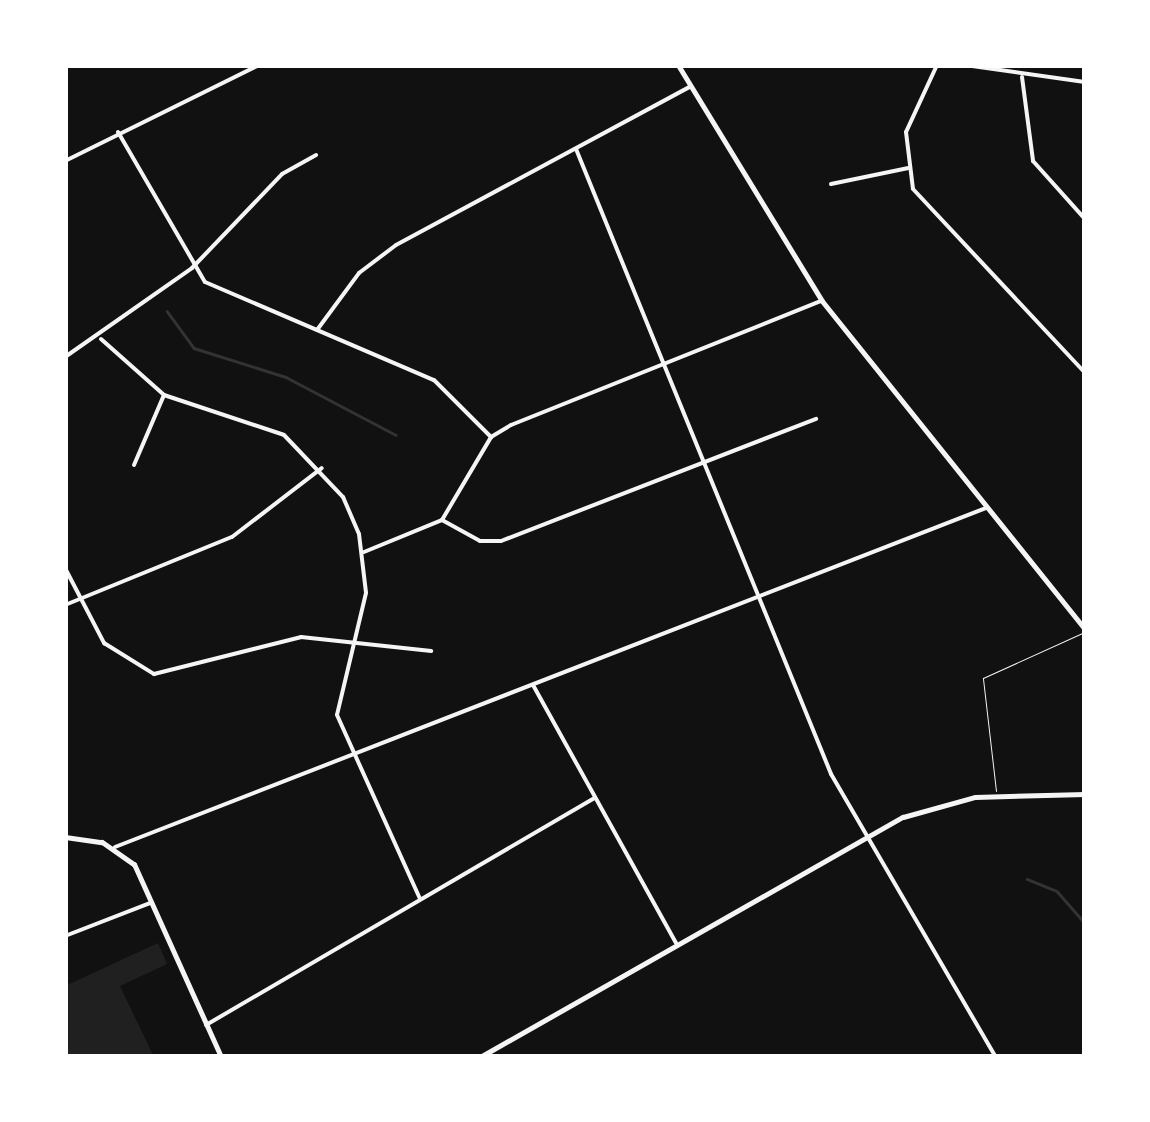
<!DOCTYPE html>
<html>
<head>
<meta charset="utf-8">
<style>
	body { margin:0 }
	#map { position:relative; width:1150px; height:1122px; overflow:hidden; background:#111; font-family:Cabin,sans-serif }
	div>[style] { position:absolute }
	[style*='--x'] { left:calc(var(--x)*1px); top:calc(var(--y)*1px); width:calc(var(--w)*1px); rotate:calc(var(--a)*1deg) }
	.green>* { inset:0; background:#202020 }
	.stream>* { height:2.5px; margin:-1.25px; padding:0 1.25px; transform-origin:1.25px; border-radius:1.25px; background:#333 }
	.service>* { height:1px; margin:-0.5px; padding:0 0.5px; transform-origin:0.5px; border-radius:0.5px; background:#f5f5f5 }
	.minor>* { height:4px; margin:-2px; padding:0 2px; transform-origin:2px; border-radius:2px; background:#f5f5f5 }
	.tertiary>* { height:5px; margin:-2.5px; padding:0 2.5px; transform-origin:2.5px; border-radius:2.5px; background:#f5f5f5 }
	.secondary>* { height:5px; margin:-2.5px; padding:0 2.5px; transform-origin:2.5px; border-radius:2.5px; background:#f5f5f5 }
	span { translate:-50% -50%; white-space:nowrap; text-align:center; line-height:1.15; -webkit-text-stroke:10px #fff; paint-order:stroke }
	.frame { position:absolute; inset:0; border:68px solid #fff; pointer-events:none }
</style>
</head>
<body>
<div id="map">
	<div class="green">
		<i style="clip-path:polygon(158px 943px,167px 964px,120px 986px,154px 1057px,65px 1057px,65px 986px)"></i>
	</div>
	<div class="stream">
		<i style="--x:167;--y:311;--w:46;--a:53.9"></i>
		<i style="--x:194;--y:348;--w:96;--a:17.5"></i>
		<i style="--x:286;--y:377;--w:124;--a:27.8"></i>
		<i style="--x:1027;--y:879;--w:32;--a:22"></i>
		<i style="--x:1057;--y:891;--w:43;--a:48.8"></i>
	</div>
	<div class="service">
		<i style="--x:996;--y:791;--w:114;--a:-96.6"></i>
		<i style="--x:983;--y:678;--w:109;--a:-24.4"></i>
	</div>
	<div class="minor">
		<i style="--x:937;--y:65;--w:74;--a:114.8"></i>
		<i style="--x:906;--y:132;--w:57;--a:83"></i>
		<i style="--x:913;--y:189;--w:252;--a:46.9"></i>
		<i style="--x:965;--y:65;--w:121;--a:8.1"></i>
		<i style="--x:1022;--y:77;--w:85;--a:82.5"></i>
		<i style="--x:1033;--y:161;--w:78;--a:48.1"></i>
		<i style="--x:118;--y:132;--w:173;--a:59.9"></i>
		<i style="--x:205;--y:282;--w:249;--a:23.2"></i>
		<i style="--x:434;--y:380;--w:81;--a:45"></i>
		<i style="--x:576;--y:149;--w:675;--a:67.8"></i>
		<i style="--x:831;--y:774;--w:328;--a:59.8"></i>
		<i style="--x:65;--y:161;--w:216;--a:-26.3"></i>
		<i style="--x:831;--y:184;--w:79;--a:-11.7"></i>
		<i style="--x:317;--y:330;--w:71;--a:-53.6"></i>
		<i style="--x:359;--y:273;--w:46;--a:-37.1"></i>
		<i style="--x:396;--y:245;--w:333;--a:-28.3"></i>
		<i style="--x:101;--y:339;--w:84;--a:41.6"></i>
		<i style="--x:164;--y:395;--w:126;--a:18.4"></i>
		<i style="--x:284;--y:435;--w:86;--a:46.4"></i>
		<i style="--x:343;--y:497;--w:40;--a:66.6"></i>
		<i style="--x:359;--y:534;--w:59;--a:83.2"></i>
		<i style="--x:366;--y:593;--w:125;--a:103.4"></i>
		<i style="--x:337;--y:715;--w:200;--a:65.7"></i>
		<i style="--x:65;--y:357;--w:155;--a:-35"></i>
		<i style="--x:192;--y:268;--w:130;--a:-46.2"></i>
		<i style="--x:282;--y:174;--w:39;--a:-29"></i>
		<i style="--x:134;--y:465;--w:76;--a:-66.8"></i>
		<i style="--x:442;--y:520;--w:43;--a:28.9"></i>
		<i style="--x:480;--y:541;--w:21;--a:0"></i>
		<i style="--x:501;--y:541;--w:338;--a:-21.2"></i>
		<i style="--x:364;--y:552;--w:84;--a:-22.3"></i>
		<i style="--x:442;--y:520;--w:96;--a:-59.4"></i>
		<i style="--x:491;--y:437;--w:23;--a:-31"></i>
		<i style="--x:511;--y:425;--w:334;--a:-21.8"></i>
		<i style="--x:65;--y:568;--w:85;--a:62.5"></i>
		<i style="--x:104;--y:643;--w:59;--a:31.8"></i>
		<i style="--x:154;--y:674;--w:152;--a:-14.1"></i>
		<i style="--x:301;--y:637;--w:131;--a:6.1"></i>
		<i style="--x:65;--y:605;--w:180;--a:-22.2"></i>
		<i style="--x:232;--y:537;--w:113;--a:-37.5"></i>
		<i style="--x:533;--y:685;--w:295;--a:61"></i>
		<i style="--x:115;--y:847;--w:935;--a:-21.27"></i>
		<i style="--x:65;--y:936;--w:91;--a:-21.2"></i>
		<i style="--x:206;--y:1025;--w:450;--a:-30.3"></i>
	</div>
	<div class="tertiary">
		<i style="--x:678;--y:65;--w:276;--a:58.6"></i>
		<i style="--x:822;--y:301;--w:420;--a:51.3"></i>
		<i style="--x:65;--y:837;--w:37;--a:8"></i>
		<i style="--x:102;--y:842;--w:39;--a:35"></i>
		<i style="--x:134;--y:864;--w:212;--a:65.7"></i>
	</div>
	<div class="secondary">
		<i style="--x:480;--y:1057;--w:486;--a:-29.6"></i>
		<i style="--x:903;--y:817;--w:75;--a:-15.5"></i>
		<i style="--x:975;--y:797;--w:110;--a:-1.6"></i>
	</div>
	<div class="frame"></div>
</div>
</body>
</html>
